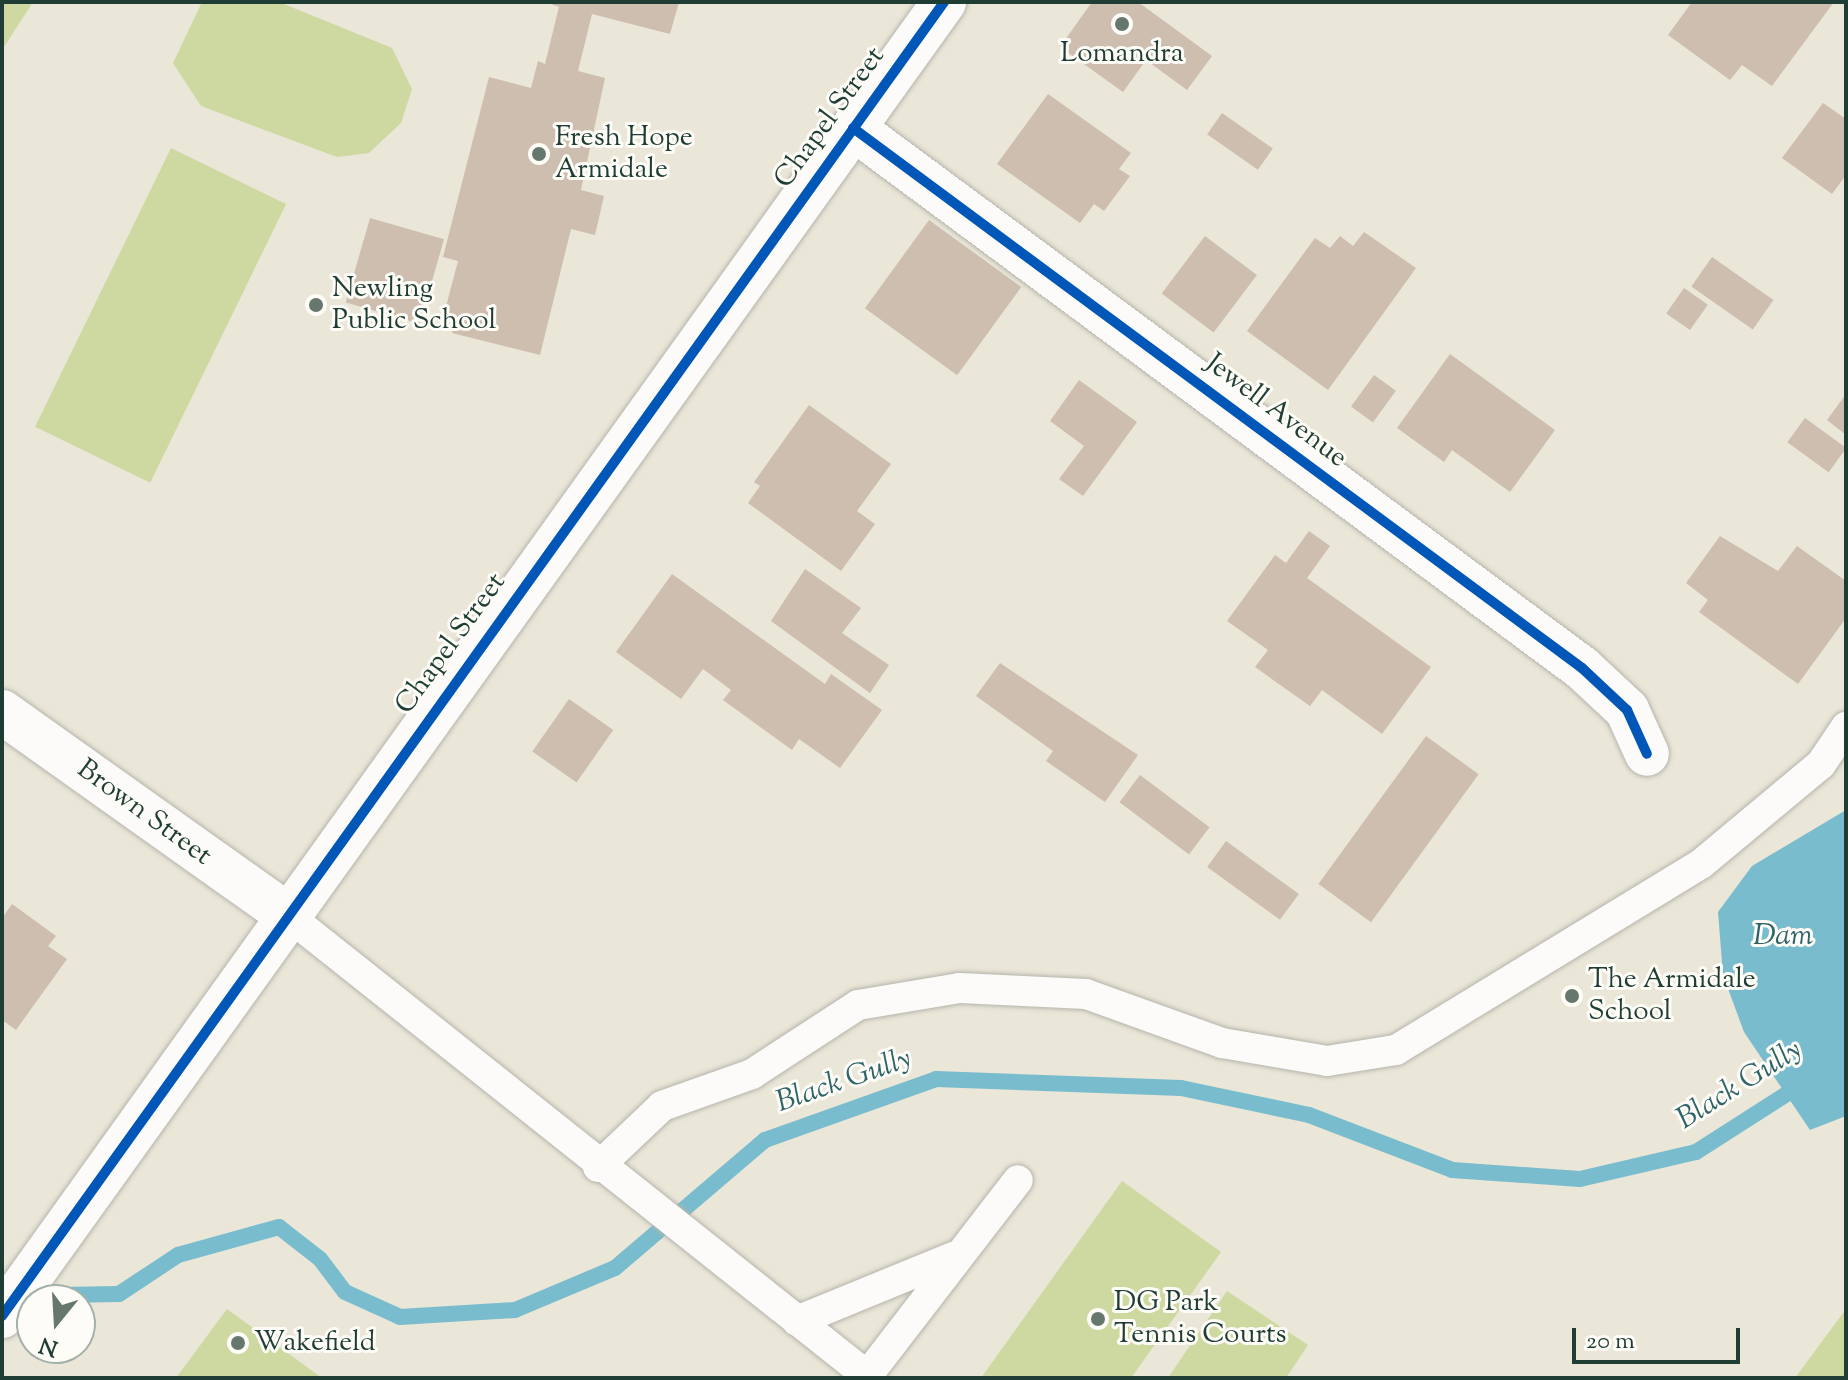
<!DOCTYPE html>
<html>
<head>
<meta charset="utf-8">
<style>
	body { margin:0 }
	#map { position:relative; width:1848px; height:1380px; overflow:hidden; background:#eae6d8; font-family:"Sorts Mill Goudy",serif }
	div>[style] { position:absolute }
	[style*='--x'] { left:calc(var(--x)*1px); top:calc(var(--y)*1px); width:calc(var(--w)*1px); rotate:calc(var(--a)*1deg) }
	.green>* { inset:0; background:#cdd9a1; transform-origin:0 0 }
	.water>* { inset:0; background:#79bccd }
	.stream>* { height:16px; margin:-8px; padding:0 8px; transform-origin:8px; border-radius:8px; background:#79bccd }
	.building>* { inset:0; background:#cdbeb0; transform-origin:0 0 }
	.roads { filter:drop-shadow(0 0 2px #b5b5ac) drop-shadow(0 0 2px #b5b5ac) }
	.lane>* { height:30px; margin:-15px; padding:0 15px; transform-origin:15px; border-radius:15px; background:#fcfbf9 }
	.street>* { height:44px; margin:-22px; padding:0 22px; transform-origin:22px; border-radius:22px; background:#fcfbf9 }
	.cycleway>* { height:10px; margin:-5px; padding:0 5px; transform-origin:5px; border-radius:5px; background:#0057b8 }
	.dots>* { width:22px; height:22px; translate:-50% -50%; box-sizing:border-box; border:4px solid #fdfcf7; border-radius:50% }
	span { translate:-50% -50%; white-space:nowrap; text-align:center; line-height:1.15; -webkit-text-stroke:6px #fdfcf7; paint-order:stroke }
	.poi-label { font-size:28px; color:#1f3d34 }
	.left { translate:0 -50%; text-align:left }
	.street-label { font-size:28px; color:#1f3d34 }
	.water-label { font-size:30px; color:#2e6368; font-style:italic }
	.frame { position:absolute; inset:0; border:4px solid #1f3d34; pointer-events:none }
	.north { position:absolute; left:16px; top:1284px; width:80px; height:80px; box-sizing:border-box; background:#fdfcf7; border:2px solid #a4b0a9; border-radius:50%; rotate:198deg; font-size:22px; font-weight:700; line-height:32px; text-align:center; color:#1f3d34 }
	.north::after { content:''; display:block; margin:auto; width:28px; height:36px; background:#66786d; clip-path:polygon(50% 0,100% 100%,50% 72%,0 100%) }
	.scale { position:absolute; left:1572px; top:1328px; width:168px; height:36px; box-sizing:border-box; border:4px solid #1f3d34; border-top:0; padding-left:10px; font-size:24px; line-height:28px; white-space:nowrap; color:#1f3d34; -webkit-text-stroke:6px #fdfcf7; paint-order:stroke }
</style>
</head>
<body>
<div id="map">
	<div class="green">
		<i style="clip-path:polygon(2px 2px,33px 2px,2px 50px)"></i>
		<i style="clip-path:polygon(202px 2px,279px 2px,392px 48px,412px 89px,401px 123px,369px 153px,337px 157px,201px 106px,173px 63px)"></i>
		<i style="left:171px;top:148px;width:128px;height:310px;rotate:26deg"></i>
		<i style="clip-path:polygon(1122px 1181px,1221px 1252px,1131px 1378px,981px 1378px)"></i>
		<i style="clip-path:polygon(1227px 1291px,1308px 1345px,1286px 1378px,1168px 1378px)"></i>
		<i style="clip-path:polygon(227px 1309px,322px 1378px,176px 1378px)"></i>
		<i style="clip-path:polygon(1846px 1309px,1846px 1378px,1795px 1378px)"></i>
	</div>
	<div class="water">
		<i style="clip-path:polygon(1846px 810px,1846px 1116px,1810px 1130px,1744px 1032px,1723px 975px,1718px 912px,1752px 866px)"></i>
	</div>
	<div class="stream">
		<i style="--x:61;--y:1295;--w:58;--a:-1"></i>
		<i style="--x:119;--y:1294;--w:71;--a:-33.5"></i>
		<i style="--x:178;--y:1255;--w:105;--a:-15.5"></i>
		<i style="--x:279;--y:1227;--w:52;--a:38"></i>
		<i style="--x:320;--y:1259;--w:41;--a:52.9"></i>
		<i style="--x:345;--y:1292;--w:60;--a:24.4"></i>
		<i style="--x:400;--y:1317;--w:115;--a:-3.5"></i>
		<i style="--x:515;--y:1310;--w:108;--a:-22.8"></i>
		<i style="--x:615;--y:1268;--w:197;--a:-40.5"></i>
		<i style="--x:765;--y:1140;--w:182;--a:-19.6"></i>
		<i style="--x:936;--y:1079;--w:245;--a:2.1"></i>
		<i style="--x:1181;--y:1088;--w:131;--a:11.9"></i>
		<i style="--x:1309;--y:1115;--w:153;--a:21"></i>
		<i style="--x:1452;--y:1170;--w:128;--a:4"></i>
		<i style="--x:1580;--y:1179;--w:119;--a:-13.1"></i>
		<i style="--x:1696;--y:1152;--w:128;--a:-32.6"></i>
	</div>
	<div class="building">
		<i style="clip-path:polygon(545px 2px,679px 2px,670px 34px,592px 14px,578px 71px,605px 78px,581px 190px,604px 196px,595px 235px,571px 229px,540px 355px,452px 333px,456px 317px,444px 314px,458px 261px,443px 257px,489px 77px,531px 88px,538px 61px,545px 64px,559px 7px)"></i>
		<i style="clip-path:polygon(1092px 2px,1138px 2px,1212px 56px,1187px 90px,1146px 60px,1123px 92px,1060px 47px)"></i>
		<i style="clip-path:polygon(1692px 2px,1834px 2px,1772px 86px,1742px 65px,1730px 80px,1668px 35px)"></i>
		<i style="clip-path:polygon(1048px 94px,1131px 153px,1119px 169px,1130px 176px,1104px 211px,1094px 204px,1080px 223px,997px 164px)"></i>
		<i style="clip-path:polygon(1823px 103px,1846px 119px,1846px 175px,1832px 194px,1782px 158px)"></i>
		<i style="left:1222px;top:113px;width:62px;height:26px;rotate:35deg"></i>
		<i style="left:370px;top:218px;width:77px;height:88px;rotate:16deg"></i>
		<i style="left:929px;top:220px;width:114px;height:109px;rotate:36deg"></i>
		<i style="clip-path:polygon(1364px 232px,1416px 268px,1328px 390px,1247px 331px,1315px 238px,1330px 248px,1340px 236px,1353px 246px)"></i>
		<i style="left:1205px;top:236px;width:65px;height:72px;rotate:37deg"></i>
		<i style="left:1712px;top:257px;width:75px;height:36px;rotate:35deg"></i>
		<i style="left:1684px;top:288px;width:29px;height:31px;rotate:35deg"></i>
		<i style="clip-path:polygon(1450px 354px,1555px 430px,1510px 492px,1452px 450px,1444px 462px,1397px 428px)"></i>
		<i style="left:1374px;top:375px;width:27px;height:39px;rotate:36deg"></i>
		<i style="clip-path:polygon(1079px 380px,1137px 422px,1083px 496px,1059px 479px,1084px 446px,1050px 421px)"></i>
		<i style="clip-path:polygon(1846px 394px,1846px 435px,1827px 420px)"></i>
		<i style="clip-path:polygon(809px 405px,891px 464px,857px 511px,875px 524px,841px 571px,748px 503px,760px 486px,754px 482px)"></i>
		<i style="left:1805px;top:418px;width:51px;height:30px;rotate:36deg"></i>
		<i style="clip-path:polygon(1309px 531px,1330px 546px,1307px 578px,1431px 667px,1382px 734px,1322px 690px,1310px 706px,1255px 667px,1268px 650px,1227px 621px,1275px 555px,1286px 563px)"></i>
		<i style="clip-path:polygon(1720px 536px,1778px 571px,1797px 546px,1846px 581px,1846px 618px,1798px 684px,1699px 612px,1708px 600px,1686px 583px)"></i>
		<i style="clip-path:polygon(805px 569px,861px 608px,842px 633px,889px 665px,870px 693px,771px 621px)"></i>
		<i style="clip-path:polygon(672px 574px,825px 684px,831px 674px,882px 710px,840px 768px,799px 739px,792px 750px,723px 700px,731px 690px,703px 669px,681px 699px,616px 652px)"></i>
		<i style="clip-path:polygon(1000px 663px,1138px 755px,1105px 802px,1046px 761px,1053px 751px,976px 696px)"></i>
		<i style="left:569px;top:699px;width:54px;height:64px;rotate:35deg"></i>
		<i style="left:1426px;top:736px;width:65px;height:183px;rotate:36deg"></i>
		<i style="left:1140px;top:775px;width:87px;height:34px;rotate:37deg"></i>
		<i style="left:1226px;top:841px;width:90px;height:32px;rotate:36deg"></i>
		<i style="clip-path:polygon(12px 904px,56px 936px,48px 946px,67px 959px,16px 1030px,2px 1020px,2px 918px)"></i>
	</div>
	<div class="roads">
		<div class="lane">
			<i style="--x:286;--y:914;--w:746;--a:38.47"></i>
			<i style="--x:598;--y:1167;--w:88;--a:-43.6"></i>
			<i style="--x:662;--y:1106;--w:96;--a:-19.6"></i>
			<i style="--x:752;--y:1074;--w:126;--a:-33.1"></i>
			<i style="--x:858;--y:1005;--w:103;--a:-9.5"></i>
			<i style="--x:960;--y:988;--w:126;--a:2.7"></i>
			<i style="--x:1086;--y:994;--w:145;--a:19.8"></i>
			<i style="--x:1222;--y:1043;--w:107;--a:9.7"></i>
			<i style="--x:1327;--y:1061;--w:70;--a:-9.1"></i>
			<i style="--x:1396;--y:1050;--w:357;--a:-31.4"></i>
			<i style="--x:1701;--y:864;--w:156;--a:-39.8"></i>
			<i style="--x:1821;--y:764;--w:45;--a:-56"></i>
			<i style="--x:797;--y:1321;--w:169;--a:-22.3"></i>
			<i style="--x:867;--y:1376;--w:247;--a:-52.4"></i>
		</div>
		<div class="street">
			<i style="--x:853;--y:128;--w:907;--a:36.53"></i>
			<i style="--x:1582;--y:668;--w:62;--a:43"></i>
			<i style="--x:1627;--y:710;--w:48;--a:65.6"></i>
			<i style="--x:2;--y:712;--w:349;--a:35.4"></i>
			<i style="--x:2;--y:1316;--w:1617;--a:-54.36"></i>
		</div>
	</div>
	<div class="cycleway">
		<i style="--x:853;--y:128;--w:907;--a:36.53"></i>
		<i style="--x:1582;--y:668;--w:62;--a:43"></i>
		<i style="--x:1627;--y:710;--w:48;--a:65.6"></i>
		<i style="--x:2;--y:1316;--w:1617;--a:-54.36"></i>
	</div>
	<div class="dots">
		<i style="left:1122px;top:24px;background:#66786d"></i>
		<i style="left:539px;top:154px;background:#66786d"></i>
		<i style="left:316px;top:305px;background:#66786d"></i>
		<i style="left:1572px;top:996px;background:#66786d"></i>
		<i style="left:1098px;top:1319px;background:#66786d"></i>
		<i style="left:238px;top:1343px;background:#66786d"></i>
	</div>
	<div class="poi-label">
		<span style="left:1122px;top:54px">Lomandra</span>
		<span class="left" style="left:555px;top:154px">Fresh Hope<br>Armidale</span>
		<span class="left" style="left:332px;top:305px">Newling<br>Public School</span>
		<span class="left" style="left:1588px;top:996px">The Armidale<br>School</span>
		<span class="left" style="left:1114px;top:1319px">DG Park<br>Tennis Courts</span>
		<span class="left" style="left:254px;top:1343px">Wakefield</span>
	</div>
	<div class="street-label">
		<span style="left:830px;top:118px;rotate:-54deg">Chapel Street</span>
		<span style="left:1276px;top:411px;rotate:37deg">Jewell Avenue</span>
		<span style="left:451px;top:644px;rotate:-54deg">Chapel Street</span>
		<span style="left:144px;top:813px;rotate:36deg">Brown Street</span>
	</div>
	<div class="water-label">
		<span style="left:1783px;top:937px">Dam</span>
		<span style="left:844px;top:1082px;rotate:-19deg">Black Gully</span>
		<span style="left:1740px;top:1086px;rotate:-32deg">Black Gully</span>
	</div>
	<div class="frame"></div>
	<div class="north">N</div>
	<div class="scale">20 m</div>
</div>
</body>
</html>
